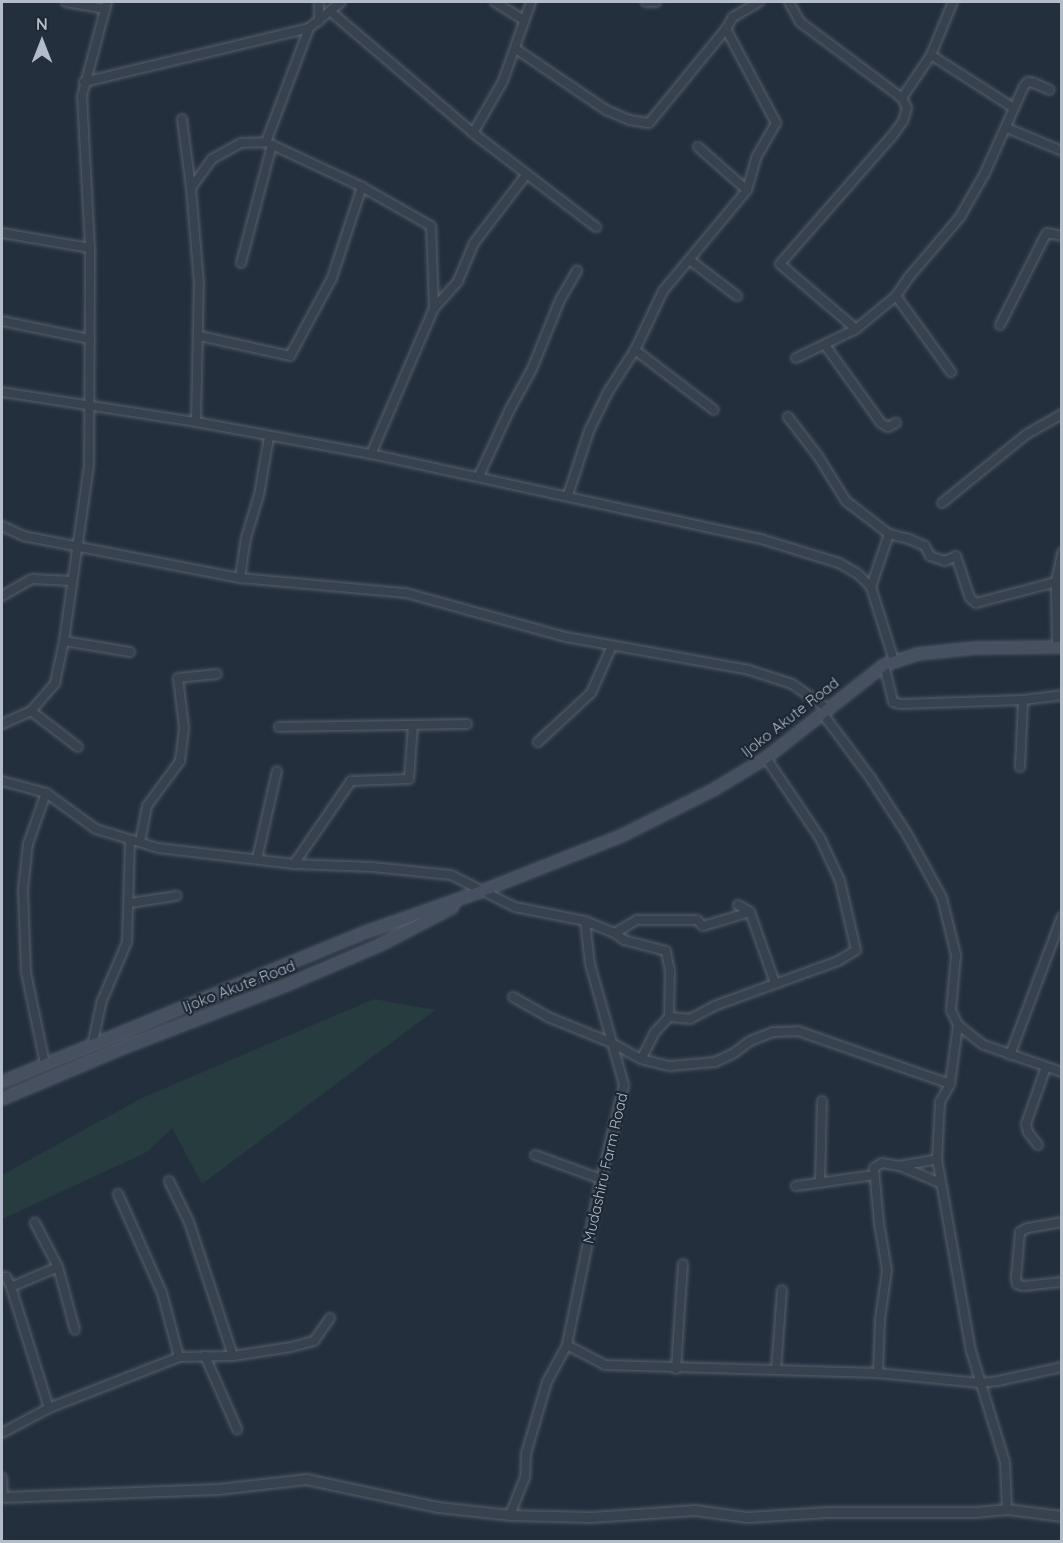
<!DOCTYPE html>
<html>
<head>
<meta charset="utf-8">
<style>
	body { margin:0 }
	#map { position:relative; width:1063px; height:1543px; overflow:hidden; background:#242f3e; font-family:Quicksand,sans-serif }
	div>[style] { position:absolute }
	[style*='--x'] { left:calc(var(--x)*1px); top:calc(var(--y)*1px); width:calc(var(--w)*1px); rotate:calc(var(--a)*1deg) }
	.green>* { inset:0; background:#263c3f }
	.roads { filter:drop-shadow(0 0 2px #565f6c) drop-shadow(0 0 2px #565f6c) }
	.minor>* { height:8px; margin:-4px; padding:0 4px; transform-origin:4px; border-radius:4px; background:#38414e }
	.tertiary>* { height:9px; margin:-4.5px; padding:0 4.5px; transform-origin:4.5px; border-radius:4.5px; background:#38414e }
	.secondary>* { height:10px; margin:-5px; padding:0 5px; transform-origin:5px; border-radius:5px; background:#465061 }
	span { translate:-50% -50%; white-space:nowrap; text-align:center; line-height:1.15; -webkit-text-stroke:4.5px #1d2633; paint-order:stroke }
	.street-label { font-size:15px; color:#b4bcc9 }
	.frame { position:absolute; inset:0; border:3px solid #b4bcc9; pointer-events:none }
	.north { position:absolute; left:12px; top:12px; width:60px; height:60px; -webkit-text-stroke:4px #1d2633; paint-order:stroke; rotate:0deg; font-size:16px; font-weight:700; line-height:24px; text-align:center; color:#b4bcc9 }
	.north::after { content:''; display:block; margin:auto; width:21px; height:27px; background:#b4bcc9; clip-path:polygon(50% 0,100% 100%,50% 72%,0 100%) }
</style>
</head>
<body>
<div id="map">
	<div class="green">
		<i style="clip-path:polygon(374px 999px,435px 1010px,202px 1184px,172px 1128px,147px 1152px,2px 1219px,2px 1175px,142px 1098px)"></i>
	</div>
	<div class="roads">
		<div class="minor">
			<i style="--x:66;--y:2;--w:40;--a:10"></i>
			<i style="--x:319;--y:2;--w:19;--a:90"></i>
			<i style="--x:495;--y:2;--w:34;--a:32"></i>
			<i style="--x:646;--y:2;--w:10;--a:0"></i>
			<i style="--x:789;--y:2;--w:23;--a:61"></i>
			<i style="--x:800;--y:22;--w:127;--a:36.7"></i>
			<i style="--x:902;--y:98;--w:11;--a:63"></i>
			<i style="--x:907;--y:108;--w:14;--a:107"></i>
			<i style="--x:903;--y:121;--w:19;--a:126"></i>
			<i style="--x:892;--y:136;--w:170;--a:131.2"></i>
			<i style="--x:780;--y:264;--w:100;--a:40.5"></i>
			<i style="--x:331;--y:12;--w:187;--a:40.4"></i>
			<i style="--x:473;--y:133;--w:155;--a:37.4"></i>
			<i style="--x:516;--y:49;--w:109;--a:34.1"></i>
			<i style="--x:606;--y:110;--w:26;--a:23"></i>
			<i style="--x:630;--y:120;--w:19;--a:9"></i>
			<i style="--x:649;--y:123;--w:122;--a:-50.7"></i>
			<i style="--x:726;--y:29;--w:14;--a:-60"></i>
			<i style="--x:733;--y:17;--w:30;--a:-30"></i>
			<i style="--x:931;--y:55;--w:98;--a:32.6"></i>
			<i style="--x:84;--y:82;--w:231;--a:-13.5"></i>
			<i style="--x:902;--y:98;--w:52;--a:-56"></i>
			<i style="--x:931;--y:55;--w:57;--a:-67.5"></i>
			<i style="--x:182;--y:119;--w:70;--a:82.6"></i>
			<i style="--x:1007;--y:128;--w:60;--a:22.7"></i>
			<i style="--x:473;--y:133;--w:60;--a:-60"></i>
			<i style="--x:503;--y:81;--w:84;--a:-70.5"></i>
			<i style="--x:266;--y:142;--w:122;--a:-69.3"></i>
			<i style="--x:309;--y:28;--w:41;--a:-39.1"></i>
			<i style="--x:698;--y:147;--w:65;--a:41.3"></i>
			<i style="--x:2;--y:233;--w:89;--a:9.7"></i>
			<i style="--x:691;--y:261;--w:58;--a:37.3"></i>
			<i style="--x:241;--y:263;--w:122;--a:-75.3"></i>
			<i style="--x:896;--y:296;--w:94;--a:54.1"></i>
			<i style="--x:434;--y:308;--w:36;--a:-48"></i>
			<i style="--x:458;--y:281;--w:41;--a:-67.2"></i>
			<i style="--x:474;--y:243;--w:86;--a:-52.6"></i>
			<i style="--x:2;--y:321;--w:90;--a:11.6"></i>
			<i style="--x:1000;--y:325;--w:95;--a:-63.2"></i>
			<i style="--x:1043;--y:240;--w:8;--a:-60"></i>
			<i style="--x:1047;--y:233;--w:15;--a:11"></i>
			<i style="--x:200;--y:336;--w:92;--a:12.5"></i>
			<i style="--x:290;--y:356;--w:89;--a:-61.7"></i>
			<i style="--x:332;--y:278;--w:96;--a:-71.8"></i>
			<i style="--x:825;--y:345;--w:96;--a:54.3"></i>
			<i style="--x:881;--y:423;--w:8;--a:30"></i>
			<i style="--x:888;--y:427;--w:9;--a:-27"></i>
			<i style="--x:635;--y:350;--w:99;--a:37.2"></i>
			<i style="--x:796;--y:358;--w:67;--a:-25.8"></i>
			<i style="--x:856;--y:329;--w:52;--a:-39.5"></i>
			<i style="--x:896;--y:296;--w:23;--a:-56"></i>
			<i style="--x:909;--y:277;--w:79;--a:-49.6"></i>
			<i style="--x:960;--y:217;--w:51;--a:-60.4"></i>
			<i style="--x:985;--y:173;--w:95;--a:-65.9"></i>
			<i style="--x:1024;--y:86;--w:6;--a:-45"></i>
			<i style="--x:1028;--y:82;--w:6;--a:9"></i>
			<i style="--x:1034;--y:83;--w:17;--a:24"></i>
			<i style="--x:2;--y:392;--w:196;--a:8.8"></i>
			<i style="--x:196;--y:422;--w:178;--a:10.4"></i>
			<i style="--x:371;--y:454;--w:399;--a:12.3"></i>
			<i style="--x:761;--y:539;--w:82;--a:17.1"></i>
			<i style="--x:839;--y:563;--w:22;--a:30"></i>
			<i style="--x:858;--y:574;--w:18;--a:45"></i>
			<i style="--x:871;--y:587;--w:77;--a:72.7"></i>
			<i style="--x:788;--y:417;--w:49;--a:52.4"></i>
			<i style="--x:818;--y:456;--w:53;--a:58.1"></i>
			<i style="--x:846;--y:501;--w:54;--a:37.5"></i>
			<i style="--x:889;--y:534;--w:56;--a:108.8"></i>
			<i style="--x:196;--y:422;--w:139;--a:-88.8"></i>
			<i style="--x:199;--y:283;--w:95;--a:-94.8"></i>
			<i style="--x:191;--y:188;--w:36;--a:-54"></i>
			<i style="--x:212;--y:159;--w:33;--a:-29"></i>
			<i style="--x:241;--y:143;--w:25;--a:-2"></i>
			<i style="--x:266;--y:142;--w:106;--a:25.1"></i>
			<i style="--x:362;--y:187;--w:79;--a:29.5"></i>
			<i style="--x:431;--y:226;--w:82;--a:87.9"></i>
			<i style="--x:434;--y:308;--w:159;--a:113.3"></i>
			<i style="--x:479;--y:476;--w:72;--a:-65.2"></i>
			<i style="--x:509;--y:411;--w:48;--a:-61.3"></i>
			<i style="--x:532;--y:369;--w:74;--a:-67.9"></i>
			<i style="--x:560;--y:300;--w:34;--a:-60"></i>
			<i style="--x:568;--y:495;--w:67;--a:-71.8"></i>
			<i style="--x:589;--y:431;--w:43;--a:-64"></i>
			<i style="--x:608;--y:392;--w:50;--a:-57.3"></i>
			<i style="--x:635;--y:350;--w:65;--a:-64.6"></i>
			<i style="--x:663;--y:291;--w:131;--a:-50.3"></i>
			<i style="--x:747;--y:190;--w:35;--a:-74"></i>
			<i style="--x:757;--y:156;--w:38;--a:-60"></i>
			<i style="--x:776;--y:123;--w:106;--a:-118"></i>
			<i style="--x:942;--y:503;--w:109;--a:-39.1"></i>
			<i style="--x:1027;--y:434;--w:40;--a:-29.7"></i>
			<i style="--x:2;--y:526;--w:23;--a:25"></i>
			<i style="--x:23;--y:536;--w:221;--a:11"></i>
			<i style="--x:240;--y:578;--w:167;--a:5.2"></i>
			<i style="--x:406;--y:593;--w:166;--a:15.4"></i>
			<i style="--x:566;--y:637;--w:186;--a:10.2"></i>
			<i style="--x:749;--y:670;--w:45;--a:18"></i>
			<i style="--x:792;--y:684;--w:44;--a:34.8"></i>
			<i style="--x:889;--y:534;--w:21;--a:14"></i>
			<i style="--x:909;--y:539;--w:17;--a:24"></i>
			<i style="--x:925;--y:546;--w:11;--a:63"></i>
			<i style="--x:930;--y:556;--w:16;--a:18"></i>
			<i style="--x:945;--y:561;--w:12;--a:-24"></i>
			<i style="--x:956;--y:556;--w:44;--a:71.6"></i>
			<i style="--x:970;--y:598;--w:8;--a:40"></i>
			<i style="--x:976;--y:603;--w:83;--a:-14.7"></i>
			<i style="--x:240;--y:578;--w:40;--a:-81.5"></i>
			<i style="--x:246;--y:538;--w:45;--a:-73.2"></i>
			<i style="--x:259;--y:495;--w:59;--a:-80.2"></i>
			<i style="--x:2;--y:596;--w:34;--a:-30"></i>
			<i style="--x:32;--y:579;--w:39;--a:3"></i>
			<i style="--x:64;--y:641;--w:67;--a:9.5"></i>
			<i style="--x:1057;--y:647;--w:65;--a:-90.9"></i>
			<i style="--x:1056;--y:582;--w:30;--a:-78"></i>
			<i style="--x:884;--y:665;--w:38;--a:76"></i>
			<i style="--x:893;--y:702;--w:7;--a:16"></i>
			<i style="--x:900;--y:704;--w:123;--a:-1.9"></i>
			<i style="--x:1023;--y:700;--w:39;--a:-7"></i>
			<i style="--x:31;--y:711;--w:59;--a:37.5"></i>
			<i style="--x:823;--y:714;--w:79;--a:53.3"></i>
			<i style="--x:870;--y:777;--w:68;--a:57"></i>
			<i style="--x:907;--y:834;--w:73;--a:61.3"></i>
			<i style="--x:942;--y:898;--w:59;--a:76.2"></i>
			<i style="--x:956;--y:955;--w:55;--a:95.2"></i>
			<i style="--x:951;--y:1010;--w:17;--a:65"></i>
			<i style="--x:958;--y:1025;--w:33;--a:38"></i>
			<i style="--x:984;--y:1045;--w:83;--a:19.1"></i>
			<i style="--x:2;--y:724;--w:32;--a:-24"></i>
			<i style="--x:31;--y:711;--w:37;--a:-49"></i>
			<i style="--x:55;--y:683;--w:43;--a:-77.9"></i>
			<i style="--x:64;--y:641;--w:178;--a:-81.9"></i>
			<i style="--x:89;--y:465;--w:217;--a:-89.7"></i>
			<i style="--x:90;--y:248;--w:152;--a:-93"></i>
			<i style="--x:82;--y:96;--w:97;--a:-75.1"></i>
			<i style="--x:279;--y:727;--w:188;--a:-0.9"></i>
			<i style="--x:538;--y:742;--w:72;--a:-42.8"></i>
			<i style="--x:591;--y:693;--w:51;--a:-65.9"></i>
			<i style="--x:1020;--y:767;--w:67;--a:-87.4"></i>
			<i style="--x:2;--y:781;--w:46;--a:15.3"></i>
			<i style="--x:46;--y:793;--w:62;--a:35.8"></i>
			<i style="--x:96;--y:829;--w:65;--a:17"></i>
			<i style="--x:158;--y:848;--w:137;--a:6.7"></i>
			<i style="--x:294;--y:864;--w:78;--a:2.2"></i>
			<i style="--x:372;--y:867;--w:79;--a:5.8"></i>
			<i style="--x:451;--y:875;--w:72;--a:26.6"></i>
			<i style="--x:515;--y:907;--w:71;--a:11.3"></i>
			<i style="--x:585;--y:921;--w:43;--a:83.4"></i>
			<i style="--x:590;--y:964;--w:126;--a:74.3"></i>
			<i style="--x:624;--y:1085;--w:97;--a:103.7"></i>
			<i style="--x:601;--y:1179;--w:169;--a:101.6"></i>
			<i style="--x:567;--y:1345;--w:42;--a:118.4"></i>
			<i style="--x:547;--y:1382;--w:75;--a:106.3"></i>
			<i style="--x:526;--y:1454;--w:23;--a:92"></i>
			<i style="--x:525;--y:1477;--w:41;--a:111.5"></i>
			<i style="--x:140;--y:842;--w:37;--a:-79"></i>
			<i style="--x:147;--y:806;--w:56;--a:-53.7"></i>
			<i style="--x:180;--y:761;--w:34;--a:-83"></i>
			<i style="--x:184;--y:727;--w:49;--a:-97"></i>
			<i style="--x:178;--y:678;--w:39;--a:-6"></i>
			<i style="--x:257;--y:859;--w:90;--a:-77.2"></i>
			<i style="--x:294;--y:864;--w:101;--a:-55.5"></i>
			<i style="--x:351;--y:781;--w:58;--a:-2"></i>
			<i style="--x:409;--y:779;--w:54;--a:-85.8"></i>
			<i style="--x:130;--y:903;--w:47;--a:-8.7"></i>
			<i style="--x:738;--y:905;--w:14;--a:30"></i>
			<i style="--x:750;--y:912;--w:75;--a:70.6"></i>
			<i style="--x:585;--y:921;--w:32;--a:22"></i>
			<i style="--x:615;--y:933;--w:11;--a:38"></i>
			<i style="--x:624;--y:940;--w:43;--a:14.7"></i>
			<i style="--x:666;--y:951;--w:20;--a:79"></i>
			<i style="--x:670;--y:971;--w:46;--a:91.2"></i>
			<i style="--x:669;--y:1017;--w:21;--a:133"></i>
			<i style="--x:655;--y:1032;--w:30;--a:117"></i>
			<i style="--x:615;--y:933;--w:26;--a:-31"></i>
			<i style="--x:637;--y:920;--w:60;--a:0"></i>
			<i style="--x:697;--y:920;--w:8;--a:45"></i>
			<i style="--x:703;--y:926;--w:49;--a:-16.6"></i>
			<i style="--x:513;--y:997;--w:40;--a:29.7"></i>
			<i style="--x:548;--y:1017;--w:69;--a:22.1"></i>
			<i style="--x:612;--y:1043;--w:33;--a:29"></i>
			<i style="--x:641;--y:1059;--w:30;--a:14"></i>
			<i style="--x:670;--y:1066;--w:45;--a:-5.1"></i>
			<i style="--x:715;--y:1062;--w:21;--a:-25"></i>
			<i style="--x:734;--y:1053;--w:20;--a:-37"></i>
			<i style="--x:750;--y:1041;--w:25;--a:-21"></i>
			<i style="--x:773;--y:1032;--w:25;--a:-2"></i>
			<i style="--x:798;--y:1031;--w:161;--a:19.2"></i>
			<i style="--x:669;--y:1017;--w:21;--a:5"></i>
			<i style="--x:690;--y:1019;--w:27;--a:-28"></i>
			<i style="--x:714;--y:1006;--w:132;--a:-19.9"></i>
			<i style="--x:838;--y:961;--w:21;--a:-31"></i>
			<i style="--x:856;--y:950;--w:71;--a:-103.1"></i>
			<i style="--x:840;--y:881;--w:47;--a:-114.9"></i>
			<i style="--x:820;--y:838;--w:97;--a:-124"></i>
			<i style="--x:958;--y:1025;--w:60;--a:97.7"></i>
			<i style="--x:950;--y:1084;--w:21;--a:119"></i>
			<i style="--x:940;--y:1102;--w:57;--a:93"></i>
			<i style="--x:937;--y:1159;--w:195;--a:80"></i>
			<i style="--x:971;--y:1351;--w:116;--a:73"></i>
			<i style="--x:1005;--y:1462;--w:47;--a:87.6"></i>
			<i style="--x:93;--y:1042;--w:40;--a:-78"></i>
			<i style="--x:101;--y:1003;--w:66;--a:-66.9"></i>
			<i style="--x:127;--y:942;--w:101;--a:-88.3"></i>
			<i style="--x:1010;--y:1055;--w:147;--a:-69.4"></i>
			<i style="--x:45;--y:1064;--w:94;--a:-101.7"></i>
			<i style="--x:26;--y:972;--w:83;--a:-92.1"></i>
			<i style="--x:23;--y:889;--w:45;--a:-83.7"></i>
			<i style="--x:28;--y:844;--w:54;--a:-70.6"></i>
			<i style="--x:1038;--y:1145;--w:16;--a:-128"></i>
			<i style="--x:1028;--y:1132;--w:8;--a:-104"></i>
			<i style="--x:1026;--y:1124;--w:60;--a:-70.7"></i>
			<i style="--x:535;--y:1155;--w:70;--a:20"></i>
			<i style="--x:900;--y:1166;--w:43;--a:23"></i>
			<i style="--x:169;--y:1181;--w:46;--a:64"></i>
			<i style="--x:189;--y:1222;--w:141;--a:71.8"></i>
			<i style="--x:820;--y:1183;--w:82;--a:-88.6"></i>
			<i style="--x:796;--y:1186;--w:79;--a:-8"></i>
			<i style="--x:118;--y:1194;--w:108;--a:66"></i>
			<i style="--x:162;--y:1293;--w:66;--a:75.1"></i>
			<i style="--x:1062;--y:1222;--w:36;--a:170"></i>
			<i style="--x:1027;--y:1228;--w:8;--a:150"></i>
			<i style="--x:1020;--y:1232;--w:46;--a:95"></i>
			<i style="--x:1016;--y:1278;--w:6;--a:81"></i>
			<i style="--x:1017;--y:1284;--w:6;--a:18"></i>
			<i style="--x:1023;--y:1286;--w:39;--a:-6"></i>
			<i style="--x:58;--y:1267;--w:65;--a:74.9"></i>
			<i style="--x:2;--y:1277;--w:4;--a:0"></i>
			<i style="--x:6;--y:1277;--w:11;--a:63"></i>
			<i style="--x:11;--y:1287;--w:127;--a:72.6"></i>
			<i style="--x:11;--y:1287;--w:51;--a:-23.1"></i>
			<i style="--x:58;--y:1267;--w:50;--a:-117.6"></i>
			<i style="--x:567;--y:1345;--w:43;--a:27.8"></i>
			<i style="--x:605;--y:1365;--w:273;--a:1.7"></i>
			<i style="--x:878;--y:1373;--w:102;--a:5.6"></i>
			<i style="--x:980;--y:1383;--w:18;--a:-6"></i>
			<i style="--x:998;--y:1381;--w:66;--a:-12.3"></i>
			<i style="--x:205;--y:1356;--w:80;--a:66.3"></i>
			<i style="--x:676;--y:1369;--w:105;--a:-86.2"></i>
			<i style="--x:776;--y:1370;--w:80;--a:-85.7"></i>
			<i style="--x:878;--y:1373;--w:54;--a:-87.9"></i>
			<i style="--x:880;--y:1319;--w:49;--a:-81.9"></i>
			<i style="--x:887;--y:1270;--w:48;--a:-99.7"></i>
			<i style="--x:879;--y:1223;--w:55;--a:-95.2"></i>
			<i style="--x:874;--y:1168;--w:9;--a:-32"></i>
			<i style="--x:882;--y:1163;--w:17;--a:10"></i>
			<i style="--x:899;--y:1166;--w:39;--a:-10"></i>
			<i style="--x:2;--y:1433;--w:53;--a:-28"></i>
			<i style="--x:49;--y:1408;--w:140;--a:-21.4"></i>
			<i style="--x:179;--y:1357;--w:54;--a:-1.1"></i>
			<i style="--x:233;--y:1356;--w:59;--a:-8.8"></i>
			<i style="--x:291;--y:1347;--w:24;--a:-15"></i>
			<i style="--x:314;--y:1341;--w:28;--a:-55"></i>
			<i style="--x:2;--y:1478;--w:19;--a:87"></i>
		</div>
		<div class="tertiary">
			<i style="--x:2;--y:1497;--w:216;--a:-2.1"></i>
			<i style="--x:218;--y:1489;--w:89;--a:-6.5"></i>
			<i style="--x:306;--y:1479;--w:135;--a:12"></i>
			<i style="--x:438;--y:1507;--w:72;--a:6.3"></i>
			<i style="--x:510;--y:1515;--w:81;--a:1.4"></i>
			<i style="--x:591;--y:1517;--w:104;--a:-3.9"></i>
			<i style="--x:695;--y:1510;--w:52;--a:7.7"></i>
			<i style="--x:747;--y:1517;--w:81;--a:-3.5"></i>
			<i style="--x:828;--y:1512;--w:146;--a:0"></i>
			<i style="--x:974;--y:1512;--w:33;--a:-5"></i>
			<i style="--x:1007;--y:1509;--w:55;--a:7.3"></i>
		</div>
		<div class="secondary">
			<i style="--x:2;--y:1082;--w:397;--a:-22.4"></i>
			<i style="--x:369;--y:931;--w:120;--a:-19.5"></i>
			<i style="--x:482;--y:891;--w:149;--a:-21.6"></i>
			<i style="--x:621;--y:836;--w:103;--a:-26.6"></i>
			<i style="--x:713;--y:790;--w:62;--a:-31.1"></i>
			<i style="--x:766;--y:758;--w:150;--a:-38.2"></i>
			<i style="--x:884;--y:665;--w:36;--a:-18"></i>
			<i style="--x:918;--y:654;--w:57;--a:-6"></i>
			<i style="--x:975;--y:648;--w:87;--a:-0.7"></i>
			<i style="--x:2;--y:1099;--w:139;--a:-22.9"></i>
			<i style="--x:130;--y:1045;--w:170;--a:-21"></i>
			<i style="--x:289;--y:984;--w:101;--a:-23.3"></i>
			<i style="--x:382;--y:944;--w:80;--a:-27.5"></i>
		</div>
	</div>
	<div class="street-label">
		<span style="left:790px;top:717px;rotate:-38deg">Ijoko Akute Road</span>
		<span style="left:239px;top:986px;rotate:-21deg">Ijoko Akute Road</span>
		<span style="left:605px;top:1168px;rotate:-77deg">Mudashiru Farm Road</span>
	</div>
	<div class="frame"></div>
	<div class="north">N</div>
</div>
</body>
</html>
